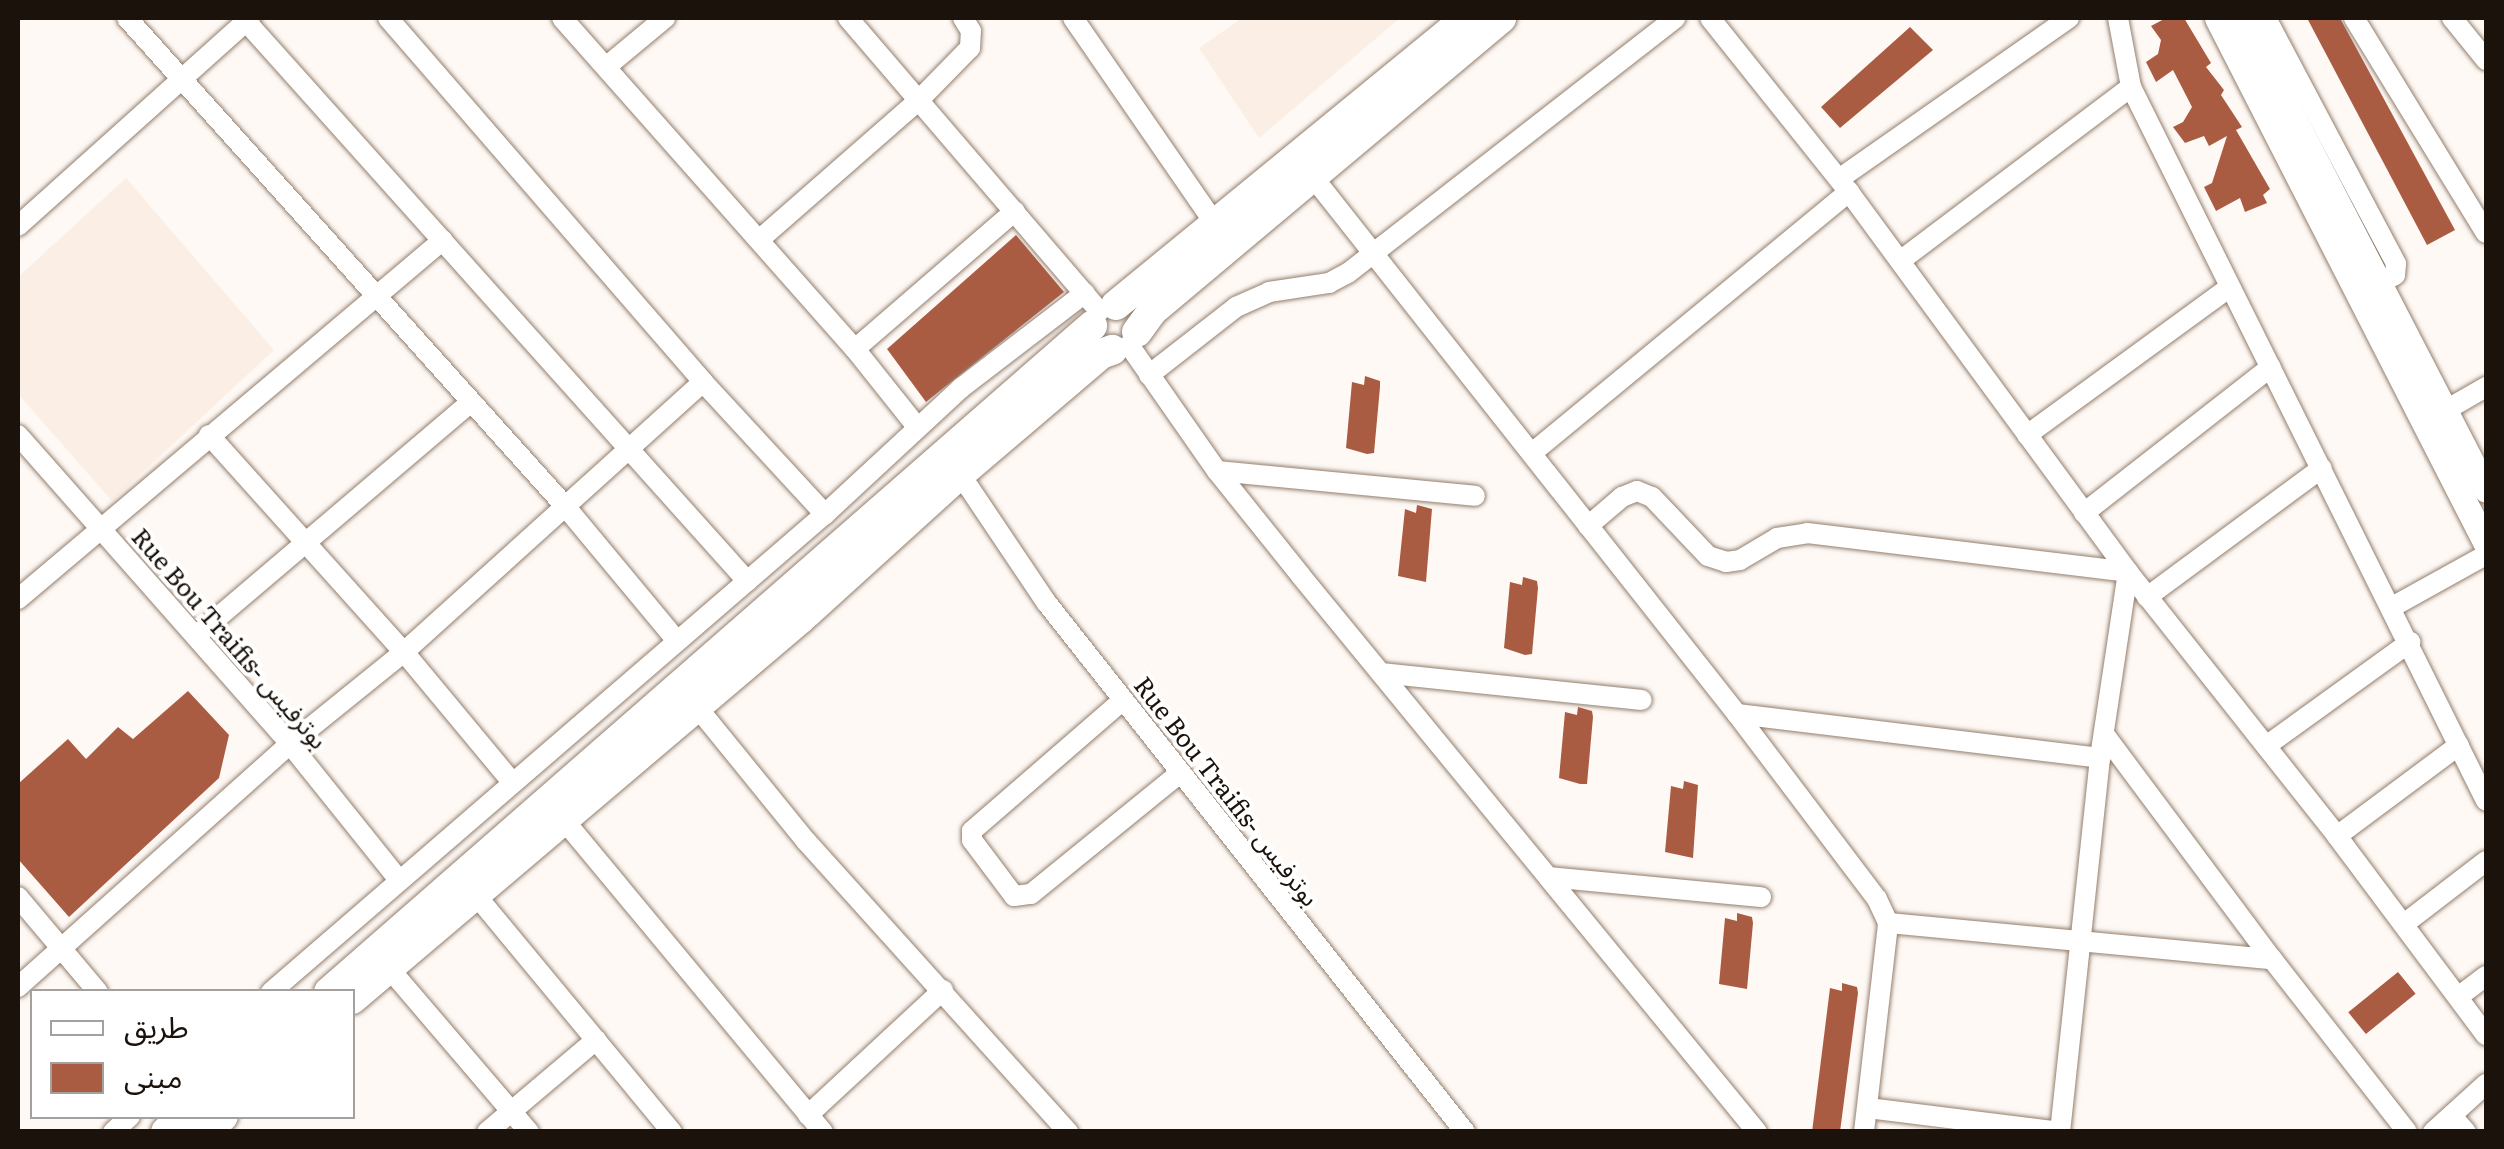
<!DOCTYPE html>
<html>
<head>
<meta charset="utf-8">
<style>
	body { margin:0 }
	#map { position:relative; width:2504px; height:1149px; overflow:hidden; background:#fef9f5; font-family:Literata,"Noto Sans Arabic",serif }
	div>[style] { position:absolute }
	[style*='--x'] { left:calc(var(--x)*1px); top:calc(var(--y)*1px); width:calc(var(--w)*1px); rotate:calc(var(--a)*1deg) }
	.built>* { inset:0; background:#fbefe5 }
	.building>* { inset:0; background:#aa5c43; transform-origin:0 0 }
	.roads { filter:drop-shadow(0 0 2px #937e6c) drop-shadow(0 0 2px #937e6c) }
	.minor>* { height:20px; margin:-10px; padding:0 10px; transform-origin:10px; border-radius:10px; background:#fff }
	.major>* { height:25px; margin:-12.5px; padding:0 12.5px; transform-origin:12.5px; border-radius:12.5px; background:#fff }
	.highway>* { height:30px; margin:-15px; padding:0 15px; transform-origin:15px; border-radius:15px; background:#fff }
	span { translate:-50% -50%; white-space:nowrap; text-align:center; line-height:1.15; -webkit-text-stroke:8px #fff; paint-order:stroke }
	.street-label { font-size:25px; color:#1a120b }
	.frame { position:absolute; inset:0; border:20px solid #1a120b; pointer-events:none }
	.legend { position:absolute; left:30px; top:989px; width:325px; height:130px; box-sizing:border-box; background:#fff; border:2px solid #a3a09d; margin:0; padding:12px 18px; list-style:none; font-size:30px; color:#1a120b }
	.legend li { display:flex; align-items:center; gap:20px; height:50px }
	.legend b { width:50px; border:2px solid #a3a09d }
</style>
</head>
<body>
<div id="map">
	<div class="built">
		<i style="clip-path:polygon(1242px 18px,1400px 18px,1259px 138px,1199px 48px)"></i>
		<i style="clip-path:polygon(126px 178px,274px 350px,112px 501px,18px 394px,18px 277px)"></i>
	</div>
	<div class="building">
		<i style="clip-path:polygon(2166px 18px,2184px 18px,2211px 63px,2206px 67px,2224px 90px,2221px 95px,2242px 127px,2236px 130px,2270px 189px,2263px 195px,2267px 203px,2245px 212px,2240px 198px,2216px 211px,2204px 187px,2212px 183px,2227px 136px,2209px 146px,2204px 136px,2185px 143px,2173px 127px,2183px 122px,2192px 107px,2173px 70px,2156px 82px,2146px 62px,2158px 54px,2161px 40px,2151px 26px)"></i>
		<i style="clip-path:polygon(2307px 18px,2340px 18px,2455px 230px,2427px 245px)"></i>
		<i style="clip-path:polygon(1910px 27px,1933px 50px,1840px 128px,1821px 107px)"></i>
		<i style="clip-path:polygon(1016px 235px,1064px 292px,926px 402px,887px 349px)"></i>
		<i style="clip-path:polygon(1365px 376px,1380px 381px,1380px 387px,1374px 453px,1367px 454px,1346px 448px,1352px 382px,1364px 385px)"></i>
		<i style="clip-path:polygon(1417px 505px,1432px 509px,1426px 582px,1398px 576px,1405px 509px,1416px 513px)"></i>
		<i style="clip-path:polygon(1523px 577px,1537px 581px,1538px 588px,1532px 654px,1525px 655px,1504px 648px,1510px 582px,1522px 585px)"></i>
		<i style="clip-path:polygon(188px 691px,229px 735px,219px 778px,69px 917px,18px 859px,18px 784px,68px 739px,86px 759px,118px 727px,133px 739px)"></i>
		<i style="clip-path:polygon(1578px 707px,1592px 711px,1593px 717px,1587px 784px,1580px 784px,1559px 778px,1565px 712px,1577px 715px)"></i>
		<i style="clip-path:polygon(1684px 781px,1698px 785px,1693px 858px,1665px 852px,1671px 786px,1683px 789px)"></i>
		<i style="clip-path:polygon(1737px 913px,1752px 917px,1753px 923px,1747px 989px,1719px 984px,1725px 918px,1737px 921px)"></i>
		<i style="left:2398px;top:972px;width:28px;height:64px;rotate:51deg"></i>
		<i style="clip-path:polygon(1842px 983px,1857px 987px,1858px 993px,1840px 1132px,1812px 1132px,1830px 988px,1842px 991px)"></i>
	</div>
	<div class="roads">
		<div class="minor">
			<i style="--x:127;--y:18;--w:656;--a:48.09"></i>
			<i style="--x:565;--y:506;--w:175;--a:50.3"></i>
			<i style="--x:243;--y:18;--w:756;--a:48.16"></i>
			<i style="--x:388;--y:18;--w:481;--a:49.1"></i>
			<i style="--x:703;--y:382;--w:180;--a:47.3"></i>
			<i style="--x:562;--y:18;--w:442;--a:48.5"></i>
			<i style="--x:855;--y:349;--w:100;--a:51.5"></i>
			<i style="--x:848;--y:18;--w:386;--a:49.4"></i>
			<i style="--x:1073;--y:18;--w:250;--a:55.4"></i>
			<i style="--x:1710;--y:18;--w:223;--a:51.4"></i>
			<i style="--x:1849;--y:192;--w:471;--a:53.7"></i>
			<i style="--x:2128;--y:572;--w:337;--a:51.6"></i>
			<i style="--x:2337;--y:836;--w:249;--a:53.2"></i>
			<i style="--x:2118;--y:18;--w:70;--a:79.3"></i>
			<i style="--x:2131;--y:87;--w:797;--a:63.56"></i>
			<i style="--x:2266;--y:18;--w:278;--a:62.1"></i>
			<i style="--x:2396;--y:264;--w:11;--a:95"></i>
			<i style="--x:2395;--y:275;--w:18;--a:151"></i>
			<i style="--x:2354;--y:18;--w:252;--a:58.5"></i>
			<i style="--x:2452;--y:18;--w:54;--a:51"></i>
			<i style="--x:606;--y:67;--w:77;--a:-39.7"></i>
			<i style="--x:1313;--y:177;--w:684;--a:51.71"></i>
			<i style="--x:1737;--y:714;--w:232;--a:52.9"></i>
			<i style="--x:1877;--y:899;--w:26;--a:65"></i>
			<i style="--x:1888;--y:923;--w:386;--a:5.4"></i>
			<i style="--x:2272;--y:959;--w:219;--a:52"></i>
			<i style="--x:1839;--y:179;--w:281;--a:-35"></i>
			<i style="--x:18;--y:226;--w:312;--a:-41.9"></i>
			<i style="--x:759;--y:240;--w:213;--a:-41.2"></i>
			<i style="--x:919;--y:100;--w:73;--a:-45.6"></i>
			<i style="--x:970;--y:48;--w:17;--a:-87"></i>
			<i style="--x:971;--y:31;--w:15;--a:-122"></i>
			<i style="--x:1900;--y:261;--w:289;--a:-37"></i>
			<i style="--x:1129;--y:345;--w:154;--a:55.1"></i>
			<i style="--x:1217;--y:471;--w:134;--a:51.3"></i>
			<i style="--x:1301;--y:576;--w:719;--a:50.64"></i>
			<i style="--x:855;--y:349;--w:211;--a:-40.8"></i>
			<i style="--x:1149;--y:375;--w:110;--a:-38"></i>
			<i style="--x:1236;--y:307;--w:36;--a:-24"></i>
			<i style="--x:1269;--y:292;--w:61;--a:-8.5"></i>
			<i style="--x:1329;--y:283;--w:21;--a:-28"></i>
			<i style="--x:1348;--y:273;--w:415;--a:-37.9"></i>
			<i style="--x:2432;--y:418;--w:62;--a:-29.9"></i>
			<i style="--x:18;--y:435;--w:412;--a:48.6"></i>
			<i style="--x:290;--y:744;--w:173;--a:51.3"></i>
			<i style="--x:209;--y:435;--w:292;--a:48.1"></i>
			<i style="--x:404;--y:652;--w:168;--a:50.3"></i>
			<i style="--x:2027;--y:435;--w:251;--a:-36.1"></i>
			<i style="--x:1532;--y:453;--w:411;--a:-39.5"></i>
			<i style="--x:1217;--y:471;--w:259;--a:5.5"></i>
			<i style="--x:960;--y:474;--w:154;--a:56.1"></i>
			<i style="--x:1046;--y:602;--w:676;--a:51.67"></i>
			<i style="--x:2084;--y:513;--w:237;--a:-38"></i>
			<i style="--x:1588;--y:526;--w:45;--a:-40.5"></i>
			<i style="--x:1622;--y:497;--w:16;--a:-22"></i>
			<i style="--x:1637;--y:491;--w:16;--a:22"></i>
			<i style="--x:1652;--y:497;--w:81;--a:46.5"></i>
			<i style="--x:1708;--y:556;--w:19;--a:18"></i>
			<i style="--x:1726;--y:562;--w:14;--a:-8"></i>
			<i style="--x:1740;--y:560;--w:43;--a:-30.7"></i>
			<i style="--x:1777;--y:538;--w:30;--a:-9"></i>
			<i style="--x:1807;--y:533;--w:323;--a:6.9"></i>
			<i style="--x:2128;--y:572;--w:188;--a:98.6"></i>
			<i style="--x:2100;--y:758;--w:374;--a:96.1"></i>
			<i style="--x:2147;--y:597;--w:217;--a:-36.4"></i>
			<i style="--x:18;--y:599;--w:556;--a:-40.19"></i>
			<i style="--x:2392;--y:607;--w:107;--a:-29"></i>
			<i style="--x:196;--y:636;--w:361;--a:-40.4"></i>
			<i style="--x:1381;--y:673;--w:262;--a:5.9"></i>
			<i style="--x:1123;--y:700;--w:200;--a:139.1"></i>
			<i style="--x:972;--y:831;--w:9;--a:90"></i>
			<i style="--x:972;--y:840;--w:70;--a:53.1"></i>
			<i style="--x:1014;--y:896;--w:17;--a:-7"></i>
			<i style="--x:1031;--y:894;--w:192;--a:-39.1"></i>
			<i style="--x:697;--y:707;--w:173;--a:50.9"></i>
			<i style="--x:806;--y:841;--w:392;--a:48"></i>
			<i style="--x:1737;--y:714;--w:366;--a:6.9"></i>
			<i style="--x:2104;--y:734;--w:281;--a:53.3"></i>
			<i style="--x:2266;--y:746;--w:178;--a:-35.8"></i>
			<i style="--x:563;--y:819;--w:407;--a:50.3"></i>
			<i style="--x:2337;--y:836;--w:152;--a:-36.7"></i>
			<i style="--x:1548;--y:877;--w:214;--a:5.4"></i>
			<i style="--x:475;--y:894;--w:309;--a:50.4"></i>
			<i style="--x:18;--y:897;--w:124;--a:49.9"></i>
			<i style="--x:2404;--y:924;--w:103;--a:-37.5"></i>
			<i style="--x:388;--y:967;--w:217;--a:49.5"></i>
			<i style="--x:18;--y:987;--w:365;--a:-41.8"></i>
			<i style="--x:290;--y:744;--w:146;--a:-38.9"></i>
			<i style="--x:404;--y:652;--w:403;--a:-42.1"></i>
			<i style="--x:271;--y:992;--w:732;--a:-40.79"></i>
			<i style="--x:825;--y:514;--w:185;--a:-42.8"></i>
			<i style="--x:961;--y:388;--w:156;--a:-37.5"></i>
			<i style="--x:2458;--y:997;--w:35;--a:-37"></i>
			<i style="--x:1868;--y:1108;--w:194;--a:7.1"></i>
			<i style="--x:808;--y:1115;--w:184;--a:-42.8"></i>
			<i style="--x:2452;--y:1116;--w:21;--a:49"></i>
			<i style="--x:113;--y:1132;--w:23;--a:-43"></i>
			<i style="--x:487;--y:1132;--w:143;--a:-40.2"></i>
			<i style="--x:1864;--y:1132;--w:210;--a:-83.4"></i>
			<i style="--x:2433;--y:1132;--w:72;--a:-42.2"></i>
		</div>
		<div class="major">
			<i style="--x:2217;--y:18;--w:591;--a:62.91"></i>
			<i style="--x:2242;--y:18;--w:531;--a:62.66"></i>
		</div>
		<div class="highway">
			<i style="--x:1116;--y:305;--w:453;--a:-39.3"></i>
			<i style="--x:1137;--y:332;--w:26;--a:-54"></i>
			<i style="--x:1152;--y:311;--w:456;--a:-40"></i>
			<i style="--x:329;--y:992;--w:1013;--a:-41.12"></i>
			<i style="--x:352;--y:999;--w:587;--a:-40.31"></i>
			<i style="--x:800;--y:619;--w:216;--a:-42.2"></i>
			<i style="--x:960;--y:474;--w:185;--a:-40.4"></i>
			<i style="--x:1101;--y:354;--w:12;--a:-20"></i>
			<i style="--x:166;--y:1132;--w:24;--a:-42"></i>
			<i style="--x:206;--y:1132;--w:23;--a:-43"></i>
		</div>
	</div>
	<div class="street-label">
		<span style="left:230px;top:638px;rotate:49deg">Rue Bou Traifis- بوترفيس</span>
		<span style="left:1227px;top:791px;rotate:52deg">Rue Bou Traifis- بوترفيس</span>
	</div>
	<div class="frame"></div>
	<ul class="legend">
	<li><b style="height:12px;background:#fff"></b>طريق</li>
	<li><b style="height:28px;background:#aa5c43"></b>مبنى</li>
	</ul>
</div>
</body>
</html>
